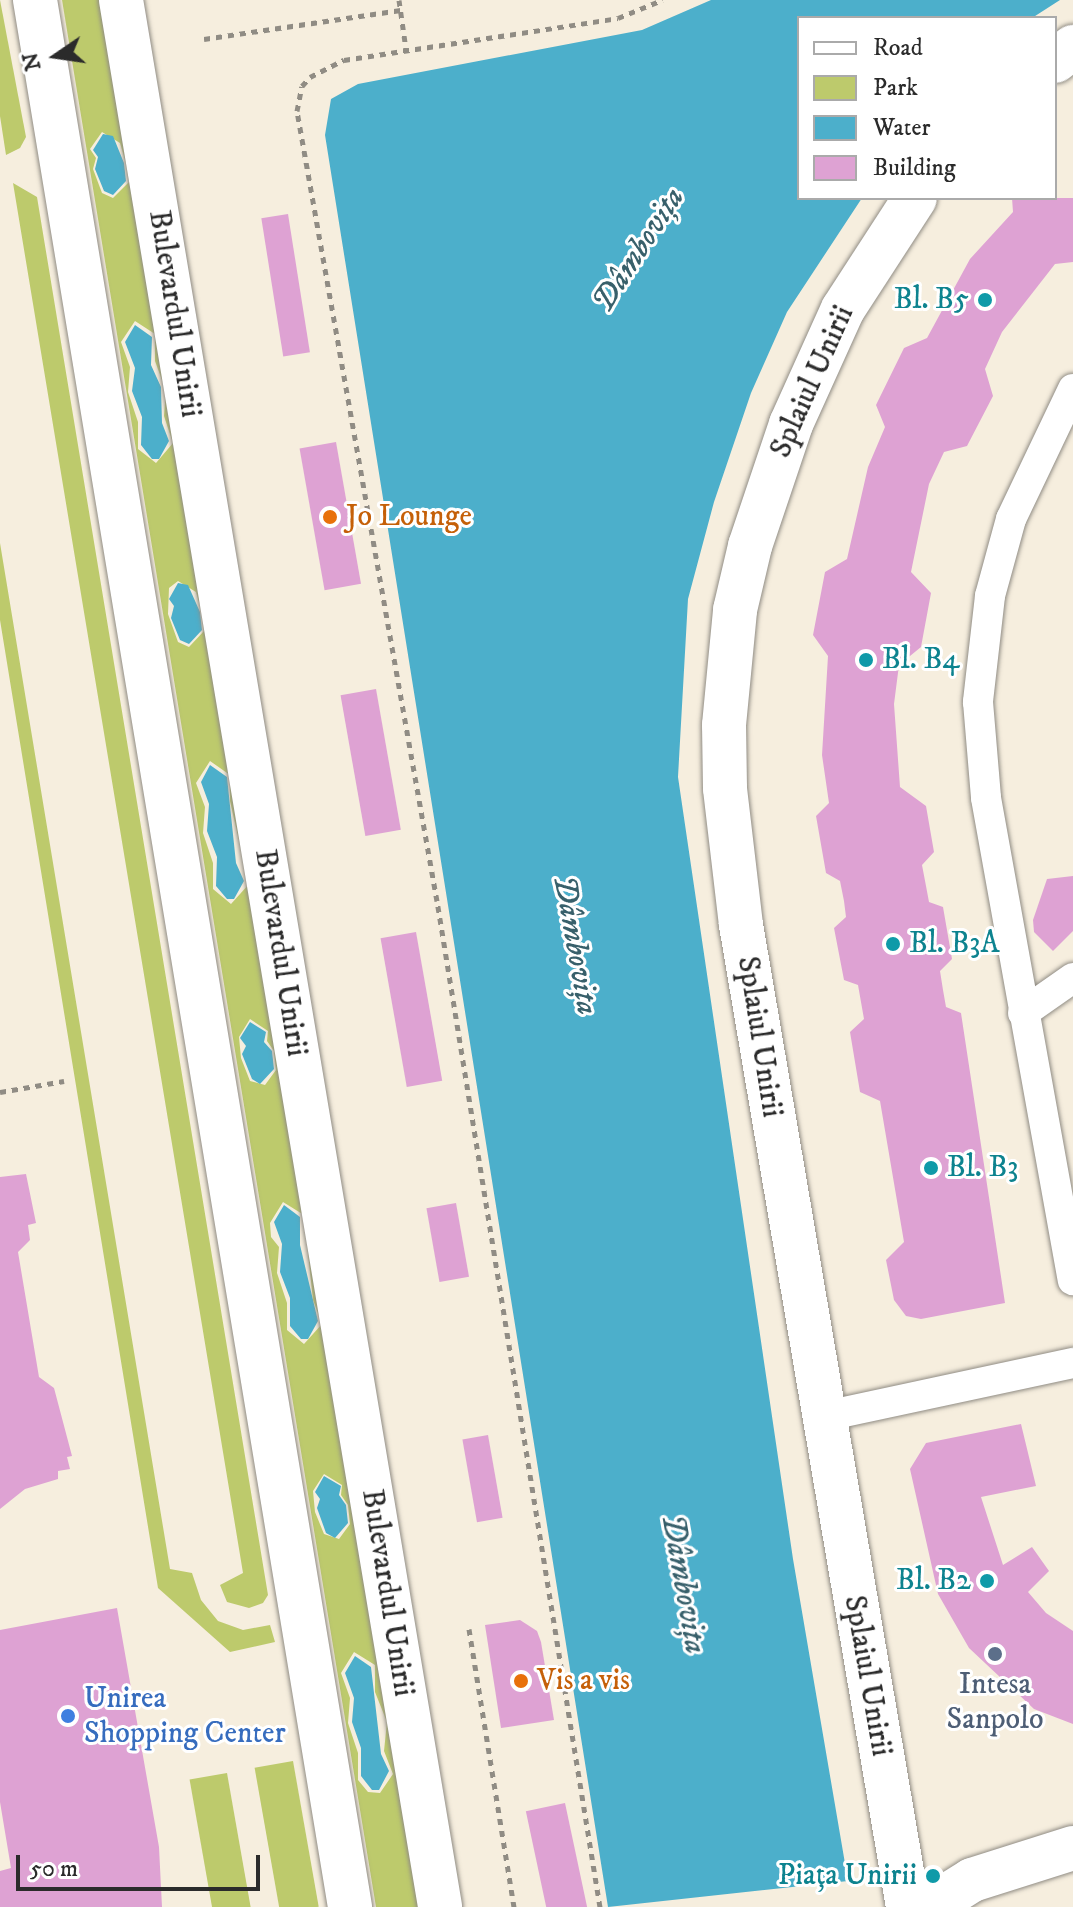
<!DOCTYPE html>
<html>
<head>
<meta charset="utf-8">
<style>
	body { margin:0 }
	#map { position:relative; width:1073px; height:1907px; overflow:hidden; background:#f6eede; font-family:"IM FELL DW Pica",serif }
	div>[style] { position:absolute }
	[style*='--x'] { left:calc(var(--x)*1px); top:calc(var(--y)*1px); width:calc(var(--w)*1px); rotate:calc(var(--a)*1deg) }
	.green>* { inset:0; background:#bdca6c; transform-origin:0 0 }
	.water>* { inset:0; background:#4cafcb }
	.building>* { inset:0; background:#dea2d3; transform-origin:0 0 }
	.path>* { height:5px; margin-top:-2.5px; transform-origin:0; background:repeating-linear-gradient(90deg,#908c84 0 6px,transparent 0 12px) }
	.roads { filter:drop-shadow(0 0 2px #908c84) drop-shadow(0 0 2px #908c84) }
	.minor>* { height:30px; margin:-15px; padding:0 15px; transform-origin:15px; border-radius:15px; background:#fff }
	.secondary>* { height:44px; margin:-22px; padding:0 22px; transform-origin:22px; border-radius:22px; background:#fff }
	.primary>* { height:44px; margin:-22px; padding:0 22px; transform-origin:22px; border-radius:22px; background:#fff }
	.dots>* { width:22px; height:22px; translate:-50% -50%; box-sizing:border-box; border:4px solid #fff; border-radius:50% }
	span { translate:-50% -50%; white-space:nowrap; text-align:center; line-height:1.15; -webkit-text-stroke:6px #fff; paint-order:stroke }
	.culture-label { font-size:30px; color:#0d838f }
	.right { translate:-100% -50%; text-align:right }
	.left { translate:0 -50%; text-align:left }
	.street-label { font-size:30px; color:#2b2b2b }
	.food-label { font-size:30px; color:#c56008 }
	.service-label { font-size:30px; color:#4e5e75 }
	.shop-label { font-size:30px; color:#366cbe }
	.water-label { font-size:32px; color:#38606b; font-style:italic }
	.legend { position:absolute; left:797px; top:16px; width:260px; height:184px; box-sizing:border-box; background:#fff; border:2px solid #aaa; margin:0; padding:10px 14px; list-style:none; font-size:24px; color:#2b2b2b }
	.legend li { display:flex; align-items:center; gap:16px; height:40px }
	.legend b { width:40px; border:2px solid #aaa }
	.north { position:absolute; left:16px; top:16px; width:80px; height:80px; -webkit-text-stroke:6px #fff; paint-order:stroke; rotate:257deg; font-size:22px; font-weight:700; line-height:32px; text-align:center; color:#2b2b2b }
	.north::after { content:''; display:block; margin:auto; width:28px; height:36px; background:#2b2b2b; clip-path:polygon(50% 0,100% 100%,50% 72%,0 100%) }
	.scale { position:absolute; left:16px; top:1855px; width:244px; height:36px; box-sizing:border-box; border:4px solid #2b2b2b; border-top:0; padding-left:10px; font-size:24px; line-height:28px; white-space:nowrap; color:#2b2b2b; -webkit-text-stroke:6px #fff; paint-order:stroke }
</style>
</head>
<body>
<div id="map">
	<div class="green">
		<i style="clip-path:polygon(0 0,26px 137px,20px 148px,6px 155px,0 116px)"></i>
		<i style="clip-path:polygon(evenodd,62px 0,106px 0,421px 1907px,376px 1907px,62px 0,102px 132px,120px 143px,126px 163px,129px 182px,113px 198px,102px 193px,93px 169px,96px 158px,90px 149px,102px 132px,62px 0,135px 321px,155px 334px,155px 361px,166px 391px,164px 416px,173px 443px,156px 463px,138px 449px,138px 422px,128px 392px,130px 367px,121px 342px,135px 321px,62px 0,178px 581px,196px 592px,202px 612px,204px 631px,189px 647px,178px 642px,168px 614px,169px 588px,178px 581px,62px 0,210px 761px,230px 775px,230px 801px,249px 884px,231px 904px,213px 889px,213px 863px,203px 833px,205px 807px,196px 783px,210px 761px,62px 0,250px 1019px,268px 1031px,267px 1041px,274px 1051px,276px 1070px,265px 1085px,250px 1081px,241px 1058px,239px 1037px,250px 1019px,62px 0,283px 1202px,304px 1215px,313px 1300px,322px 1324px,304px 1344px,287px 1330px,287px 1303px,277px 1273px,279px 1247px,271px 1237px,270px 1223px,283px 1202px,62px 0,324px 1474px,342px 1485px,341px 1495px,348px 1505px,350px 1524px,339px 1539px,324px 1534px,315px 1512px,313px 1491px,324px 1474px,62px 0,354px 1652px,375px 1665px,375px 1692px,387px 1722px,384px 1751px,393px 1774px,380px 1793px,368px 1792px,358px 1780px,358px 1753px,348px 1723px,350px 1698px,341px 1673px,354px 1652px)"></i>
		<i style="clip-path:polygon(13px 183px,37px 197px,268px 1595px,263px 1603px,249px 1608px,227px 1602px,220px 1585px,243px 1573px)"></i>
		<i style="clip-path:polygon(0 543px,170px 1569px,192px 1573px,201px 1600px,218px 1621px,243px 1630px,270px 1625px,275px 1642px,230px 1652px,158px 1588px,0 620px)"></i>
		<i style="left:293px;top:1761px;width:148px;height:39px;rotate:80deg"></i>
		<i style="left:227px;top:1773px;width:136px;height:38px;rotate:80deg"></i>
	</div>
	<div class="water">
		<i style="clip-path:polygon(711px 0,1060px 0,1032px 18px,799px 18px,799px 198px,862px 198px,787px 312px,751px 393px,714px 502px,688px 599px,678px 777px,793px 1559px,848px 1881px,608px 1907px,325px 135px,331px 99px,358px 84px,642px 30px)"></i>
		<i style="clip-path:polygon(103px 134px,113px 136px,124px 163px,126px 181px,113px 195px,104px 191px,95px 169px,98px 157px,93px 150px)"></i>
		<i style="clip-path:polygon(135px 325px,152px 337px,151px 365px,161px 387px,162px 423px,169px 441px,159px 459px,152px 459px,141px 445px,142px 417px,132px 391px,135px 368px,125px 342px)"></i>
		<i style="clip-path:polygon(178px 583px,188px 585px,200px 612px,202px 630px,189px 644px,180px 640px,171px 618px,174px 606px,169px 599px)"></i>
		<i style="clip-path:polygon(210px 765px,227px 777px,236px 863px,244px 881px,234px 899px,227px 899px,216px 886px,217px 857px,207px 831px,209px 804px,201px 782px)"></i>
		<i style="clip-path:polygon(250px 1022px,266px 1032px,264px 1042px,272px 1051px,274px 1069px,260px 1084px,252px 1079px,242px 1054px,246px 1046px,240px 1038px)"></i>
		<i style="clip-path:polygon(284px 1205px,300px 1217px,300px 1245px,318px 1321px,308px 1339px,301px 1339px,290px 1326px,290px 1298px,280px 1272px,282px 1244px,274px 1222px)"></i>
		<i style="clip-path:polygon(324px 1476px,341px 1486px,339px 1495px,346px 1505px,348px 1523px,335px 1538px,326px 1533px,317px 1508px,320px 1499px,315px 1492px)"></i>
		<i style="clip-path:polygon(355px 1656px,371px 1667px,381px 1754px,389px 1771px,379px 1790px,372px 1790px,361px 1776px,361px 1748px,352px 1722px,354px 1698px,345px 1673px)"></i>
	</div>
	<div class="building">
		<i style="clip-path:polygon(1012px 198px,1073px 198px,1073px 262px,1055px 264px,1002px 332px,985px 369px,993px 396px,967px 446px,944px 452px,929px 484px,911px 572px,931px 593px,921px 647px,899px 665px,894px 704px,900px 787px,926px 806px,934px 852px,922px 865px,926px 886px,929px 902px,943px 907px,952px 959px,940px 971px,943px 990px,946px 1007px,961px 1013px,1005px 1303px,921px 1319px,906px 1316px,894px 1300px,886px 1260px,904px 1242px,880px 1101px,860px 1092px,850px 1032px,864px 1019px,858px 985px,844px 980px,834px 928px,846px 917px,844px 901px,840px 881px,826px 873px,816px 816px,829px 803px,822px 755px,828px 656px,813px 635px,825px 572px,847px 559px,868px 467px,885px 427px,876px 405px,904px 348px,927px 338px,970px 259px,1013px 212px)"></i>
		<i style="left:288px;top:214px;width:140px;height:27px;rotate:81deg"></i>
		<i style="left:336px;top:442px;width:144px;height:37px;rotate:80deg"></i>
		<i style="left:376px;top:689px;width:143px;height:36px;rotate:80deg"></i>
		<i style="clip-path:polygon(1073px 876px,1073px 931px,1053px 951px,1034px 932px,1033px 920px,1047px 879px)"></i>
		<i style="left:416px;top:932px;width:151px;height:36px;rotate:80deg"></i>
		<i style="clip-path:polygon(26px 1174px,36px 1223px,28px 1225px,30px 1240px,18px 1252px,39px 1377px,54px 1388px,72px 1456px,67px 1457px,70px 1469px,58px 1471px,58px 1479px,25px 1489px,0 1509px,0 1177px)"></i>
		<i style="left:456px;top:1203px;width:75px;height:30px;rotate:80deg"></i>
		<i style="clip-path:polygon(1021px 1424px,1036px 1486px,981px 1497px,1003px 1565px,1032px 1547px,1049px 1571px,1028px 1592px,1046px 1613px,1073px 1631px,1073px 1724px,1034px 1709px,969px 1648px,938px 1594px,910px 1469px,926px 1443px)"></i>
		<i style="left:488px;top:1435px;width:84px;height:26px;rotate:80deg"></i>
		<i style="clip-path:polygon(117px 1608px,159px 1847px,162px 1907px,0 1907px,0 1871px,11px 1868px,0 1802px,0 1630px)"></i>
		<i style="clip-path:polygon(520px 1620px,537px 1631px,541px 1642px,554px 1720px,501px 1728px,485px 1625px)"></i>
		<i style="left:565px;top:1803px;width:107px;height:40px;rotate:78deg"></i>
	</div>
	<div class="path">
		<i style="--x:399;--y:0;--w:49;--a:81.9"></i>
		<i style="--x:204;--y:39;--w:199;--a:-8.4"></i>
		<i style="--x:0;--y:1092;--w:65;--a:-9.8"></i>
		<i style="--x:469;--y:1629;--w:282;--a:80.8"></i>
		<i style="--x:600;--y:1907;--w:1019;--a:-99.2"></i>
		<i style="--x:437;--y:901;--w:802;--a:-100.05"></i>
		<i style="--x:297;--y:111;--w:25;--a:-79"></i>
		<i style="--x:302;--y:86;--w:12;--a:-48"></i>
		<i style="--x:310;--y:77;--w:38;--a:-27"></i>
		<i style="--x:344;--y:60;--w:277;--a:-8.7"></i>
		<i style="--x:618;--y:18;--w:48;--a:-22.2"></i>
	</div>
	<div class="roads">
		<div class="minor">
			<i style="--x:1073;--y:389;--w:144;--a:115.5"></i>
			<i style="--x:1011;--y:519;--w:80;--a:105.3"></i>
			<i style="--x:990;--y:596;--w:107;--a:96.5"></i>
			<i style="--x:978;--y:702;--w:96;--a:85.2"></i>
			<i style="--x:986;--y:798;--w:490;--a:79.8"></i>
			<i style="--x:1023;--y:1013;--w:61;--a:-35"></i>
			<i style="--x:821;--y:1417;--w:258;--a:-12.1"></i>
		</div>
		<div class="secondary">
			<i style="--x:1055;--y:61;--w:23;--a:-38"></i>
			<i style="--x:908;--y:1907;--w:996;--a:-99.65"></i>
			<i style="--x:741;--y:925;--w:138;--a:-96.7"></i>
			<i style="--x:725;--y:788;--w:63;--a:-90.9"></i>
			<i style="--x:724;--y:725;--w:116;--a:-84.5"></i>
			<i style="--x:735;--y:610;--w:66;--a:-76.8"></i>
			<i style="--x:750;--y:546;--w:129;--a:-71.4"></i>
			<i style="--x:791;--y:424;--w:126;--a:-65.7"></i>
			<i style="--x:843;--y:309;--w:132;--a:-57"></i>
		</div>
		<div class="primary">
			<i style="--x:35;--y:0;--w:1933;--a:80.62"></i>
			<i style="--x:121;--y:0;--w:1933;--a:80.5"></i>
			<i style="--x:929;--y:1907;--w:51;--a:-32.1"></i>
			<i style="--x:972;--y:1880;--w:106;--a:-17.6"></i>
		</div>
	</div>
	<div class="dots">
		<i style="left:985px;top:300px;background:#0f9aa8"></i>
		<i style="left:330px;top:517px;background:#e8710a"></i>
		<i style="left:866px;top:660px;background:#0f9aa8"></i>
		<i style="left:893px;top:944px;background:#0f9aa8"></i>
		<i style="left:931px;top:1168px;background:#0f9aa8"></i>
		<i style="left:987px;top:1581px;background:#0f9aa8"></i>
		<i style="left:995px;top:1654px;background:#5c6f8a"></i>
		<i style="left:521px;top:1681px;background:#e8710a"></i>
		<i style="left:68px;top:1716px;background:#3f7fe0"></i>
		<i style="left:933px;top:1876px;background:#0f9aa8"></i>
	</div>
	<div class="culture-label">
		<span class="right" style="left:969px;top:300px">Bl. B5</span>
		<span class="left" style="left:882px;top:660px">Bl. B4</span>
		<span class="left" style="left:909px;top:944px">Bl. B3A</span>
		<span class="left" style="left:947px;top:1168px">Bl. B3</span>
		<span class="right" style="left:971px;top:1581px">Bl. B2</span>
		<span class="right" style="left:917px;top:1876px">Piața Unirii</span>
	</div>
	<div class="street-label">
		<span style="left:174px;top:314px;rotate:81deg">Bulevardul Unirii</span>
		<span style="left:813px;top:382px;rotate:-66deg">Splaiul Unirii</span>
		<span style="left:280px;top:953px;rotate:81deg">Bulevardul Unirii</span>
		<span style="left:759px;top:1037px;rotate:81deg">Splaiul Unirii</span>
		<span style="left:387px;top:1593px;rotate:81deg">Bulevardul Unirii</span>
		<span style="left:867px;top:1676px;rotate:80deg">Splaiul Unirii</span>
	</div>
	<div class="food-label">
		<span class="left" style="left:346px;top:517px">Jo Lounge</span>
		<span class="left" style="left:537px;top:1681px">Vis a vis</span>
	</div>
	<div class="service-label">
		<span style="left:995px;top:1702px">Intesa<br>Sanpolo</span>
	</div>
	<div class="shop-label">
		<span class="left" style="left:84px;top:1716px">Unirea<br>Shopping Center</span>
	</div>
	<div class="water-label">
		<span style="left:639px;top:250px;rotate:-57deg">Dâmbovița</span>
		<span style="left:575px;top:945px;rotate:80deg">Dâmbovița</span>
		<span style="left:683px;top:1584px;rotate:80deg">Dâmbovița</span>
	</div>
	<ul class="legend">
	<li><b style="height:10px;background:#fff"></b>Road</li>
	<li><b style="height:22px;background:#bdca6c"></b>Park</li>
	<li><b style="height:22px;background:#4cafcb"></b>Water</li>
	<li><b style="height:22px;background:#dea2d3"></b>Building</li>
	</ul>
	<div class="north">N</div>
	<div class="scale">50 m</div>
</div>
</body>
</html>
